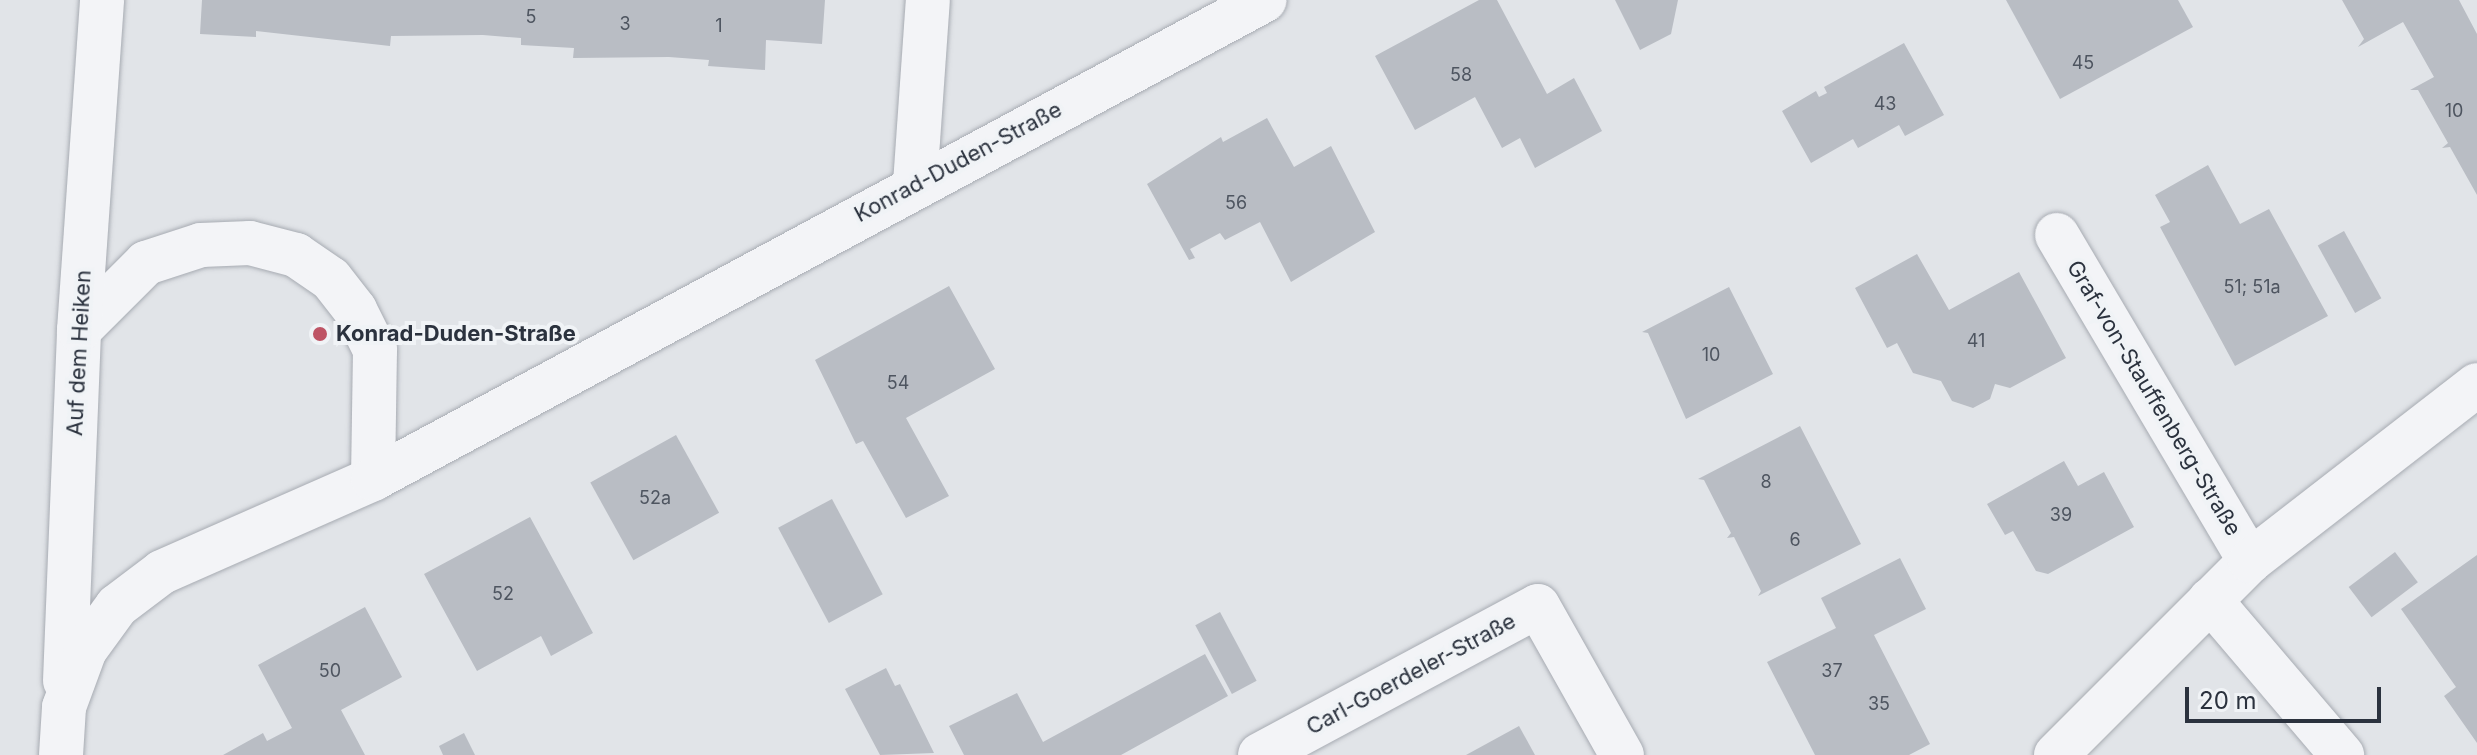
<!DOCTYPE html>
<html>
<head>
<meta charset="utf-8">
<style>
	body { margin:0 }
	#map { position:relative; width:2477px; height:755px; overflow:hidden; background:#e1e4e8; font-family:Inter,sans-serif }
	div>[style] { position:absolute }
	[style*='--x'] { left:calc(var(--x)*1px); top:calc(var(--y)*1px); width:calc(var(--w)*1px); rotate:calc(var(--a)*1deg) }
	.building>* { inset:0; background:#b9bdc4; transform-origin:0 0 }
	.roads { filter:drop-shadow(0 0 2px #a7abb2) drop-shadow(0 0 2px #a7abb2) }
	.minor>* { height:44px; margin:-22px; padding:0 22px; transform-origin:22px; border-radius:22px; background:#f3f4f7 }
	.dots>* { width:22px; height:22px; translate:-50% -50%; box-sizing:border-box; border:4px solid #f0f3f6; border-radius:50% }
	span { translate:-50% -50%; white-space:nowrap; text-align:center; line-height:1.15; -webkit-text-stroke:8px #f0f3f6; paint-order:stroke }
	.number-label { font-size:18px; color:#4e5560 }
	.number-label span { -webkit-text-stroke-width:0 }
	.street-label { font-size:22px; color:#2b323e }
	.poi-label { font-size:22px; color:#2b323e; font-weight:700 }
	.left { translate:0 -50%; text-align:left }
	.scale { position:absolute; left:2185px; top:687px; width:196px; height:36px; box-sizing:border-box; border:4px solid #2b323e; border-top:0; padding-left:10px; font-size:24px; line-height:28px; white-space:nowrap; color:#2b323e; -webkit-text-stroke:6px #f0f3f6; paint-order:stroke }
</style>
</head>
<body>
<div id="map">
	<div class="building">
		<i style="clip-path:polygon(202px 0,825px 0,822px 44px,766px 40px,765px 70px,708px 66px,709px 60px,669px 57px,573px 58px,574px 48px,521px 45px,521px 38px,483px 35px,391px 36px,390px 46px,256px 31px,256px 37px,200px 34px)"></i>
		<i style="clip-path:polygon(1479px 0,1497px 0,1547px 94px,1574px 78px,1602px 131px,1535px 168px,1520px 138px,1502px 148px,1475px 97px,1415px 130px,1375px 56px)"></i>
		<i style="clip-path:polygon(1615px 0,1678px 0,1671px 34px,1640px 50px)"></i>
		<i style="clip-path:polygon(2006px 0,2178px 0,2193px 27px,2060px 99px)"></i>
		<i style="clip-path:polygon(2342px 0,2459px 0,2477px 34px,2477px 195px,2450px 147px,2442px 148px,2448px 143px,2418px 90px,2410px 90px,2434px 77px,2403px 22px,2358px 47px,2364px 39px)"></i>
		<i style="clip-path:polygon(1904px 43px,1944px 115px,1905px 136px,1899px 125px,1858px 148px,1853px 139px,1811px 163px,1782px 111px,1816px 91px,1819px 97px,1827px 93px,1824px 87px)"></i>
		<i style="clip-path:polygon(1267px 118px,1294px 167px,1331px 146px,1375px 232px,1291px 282px,1260px 222px,1225px 240px,1220px 233px,1190px 249px,1195px 258px,1189px 260px,1147px 184px,1221px 137px,1223px 142px)"></i>
		<i style="clip-path:polygon(2208px 165px,2240px 224px,2269px 209px,2328px 316px,2235px 366px,2160px 227px,2170px 222px,2155px 195px)"></i>
		<i style="left:2344px;top:231px;width:77px;height:30px;rotate:61deg"></i>
		<i style="clip-path:polygon(1917px 254px,1949px 310px,2019px 272px,2066px 358px,2010px 388px,1995px 384px,1990px 399px,1973px 408px,1952px 401px,1941px 381px,1913px 373px,1897px 343px,1887px 348px,1855px 288px)"></i>
		<i style="clip-path:polygon(949px 286px,995px 369px,906px 418px,949px 496px,906px 518px,863px 441px,856px 444px,815px 360px)"></i>
		<i style="clip-path:polygon(1729px 287px,1773px 374px,1686px 419px,1648px 333px,1642px 332px)"></i>
		<i style="clip-path:polygon(1800px 426px,1861px 544px,1758px 596px,1761px 591px,1734px 537px,1727px 538px,1731px 533px,1704px 480px,1698px 479px)"></i>
		<i style="left:676px;top:435px;width:89px;height:98px;rotate:61deg"></i>
		<i style="clip-path:polygon(2064px 461px,2078px 486px,2104px 472px,2134px 527px,2048px 574px,2036px 571px,2013px 531px,2005px 535px,1987px 504px)"></i>
		<i style="left:832px;top:499px;width:108px;height:61px;rotate:62deg"></i>
		<i style="clip-path:polygon(530px 517px,593px 633px,551px 656px,541px 636px,477px 671px,424px 574px)"></i>
		<i style="left:2395px;top:552px;width:38px;height:58px;rotate:53deg"></i>
		<i style="clip-path:polygon(2477px 555px,2477px 743px,2444px 696px,2456px 687px,2401px 609px)"></i>
		<i style="clip-path:polygon(1900px 558px,1926px 609px,1874px 635px,1930px 744px,1909px 755px,1815px 755px,1767px 662px,1836px 628px,1821px 598px)"></i>
		<i style="clip-path:polygon(365px 607px,402px 677px,341px 710px,365px 755px,223px 755px,263px 733px,267px 741px,292px 728px,258px 665px)"></i>
		<i style="left:1220px;top:612px;width:78px;height:28px;rotate:62deg"></i>
		<i style="clip-path:polygon(1205px 654px,1228px 696px,1121px 755px,964px 755px,949px 726px,1017px 693px,1043px 742px)"></i>
		<i style="clip-path:polygon(886px 668px,895px 686px,900px 684px,934px 753px,880px 755px,845px 689px)"></i>
		<i style="clip-path:polygon(1519px 726px,1535px 755px,1466px 755px)"></i>
		<i style="clip-path:polygon(464px 733px,475px 755px,443px 755px,439px 746px)"></i>
	</div>
	<div class="roads">
		<div class="minor">
			<i style="--x:915;--y:184;--w:184;--a:-86"></i>
			<i style="--x:2057;--y:235;--w:379;--a:59.4"></i>
			<i style="--x:79;--y:330;--w:95;--a:-45"></i>
			<i style="--x:146;--y:263;--w:58;--a:-18.1"></i>
			<i style="--x:201;--y:245;--w:49;--a:-2.3"></i>
			<i style="--x:250;--y:243;--w:48;--a:14.6"></i>
			<i style="--x:296;--y:255;--w:42;--a:34.4"></i>
			<i style="--x:331;--y:279;--w:39;--a:52"></i>
			<i style="--x:355;--y:310;--w:45;--a:63.4"></i>
			<i style="--x:375;--y:350;--w:129;--a:90.9"></i>
			<i style="--x:2210;--y:600;--w:204;--a:49.6"></i>
			<i style="--x:65;--y:681;--w:351;--a:-87.7"></i>
			<i style="--x:79;--y:330;--w:331;--a:-86"></i>
			<i style="--x:61;--y:755;--w:48;--a:-86.4"></i>
			<i style="--x:64;--y:707;--w:61;--a:-69.8"></i>
			<i style="--x:85;--y:650;--w:54;--a:-54"></i>
			<i style="--x:117;--y:606;--w:56;--a:-37.1"></i>
			<i style="--x:162;--y:572;--w:231;--a:-23.8"></i>
			<i style="--x:373;--y:479;--w:1012;--a:-28.24"></i>
			<i style="--x:1260;--y:755;--w:315;--a:-28.2"></i>
			<i style="--x:1538;--y:606;--w:171;--a:60.6"></i>
			<i style="--x:2056;--y:755;--w:274;--a:-45"></i>
			<i style="--x:2250;--y:561;--w:287;--a:-37.8"></i>
		</div>
	</div>
	<div class="dots">
		<i style="left:320px;top:334px;background:#be5465"></i>
	</div>
	<div class="number-label">
		<span style="left:531px;top:17px">5</span>
		<span style="left:625px;top:24px">3</span>
		<span style="left:719px;top:26px">1</span>
		<span style="left:2083px;top:63px">45</span>
		<span style="left:1461px;top:75px">58</span>
		<span style="left:1885px;top:104px">43</span>
		<span style="left:2454px;top:111px">10</span>
		<span style="left:1236px;top:203px">56</span>
		<span style="left:2252px;top:287px">51; 51a</span>
		<span style="left:1976px;top:341px">41</span>
		<span style="left:1711px;top:355px">10</span>
		<span style="left:898px;top:383px">54</span>
		<span style="left:1766px;top:482px">8</span>
		<span style="left:655px;top:498px">52a</span>
		<span style="left:2061px;top:515px">39</span>
		<span style="left:1795px;top:540px">6</span>
		<span style="left:503px;top:594px">52</span>
		<span style="left:330px;top:671px">50</span>
		<span style="left:1832px;top:671px">37</span>
		<span style="left:1879px;top:704px">35</span>
	</div>
	<div class="street-label">
		<span style="left:958px;top:162px;rotate:-28deg">Konrad-Duden-Straße</span>
		<span style="left:79px;top:353px;rotate:-87deg">Auf dem Heiken</span>
		<span style="left:2154px;top:398px;rotate:59deg">Graf-von-Stauffenberg-Straße</span>
		<span style="left:1411px;top:674px;rotate:-28deg">Carl-Goerdeler-Straße</span>
	</div>
	<div class="poi-label">
		<span class="left" style="left:336px;top:334px">Konrad-Duden-Straße</span>
	</div>
	<div class="scale">20 m</div>
</div>
</body>
</html>
